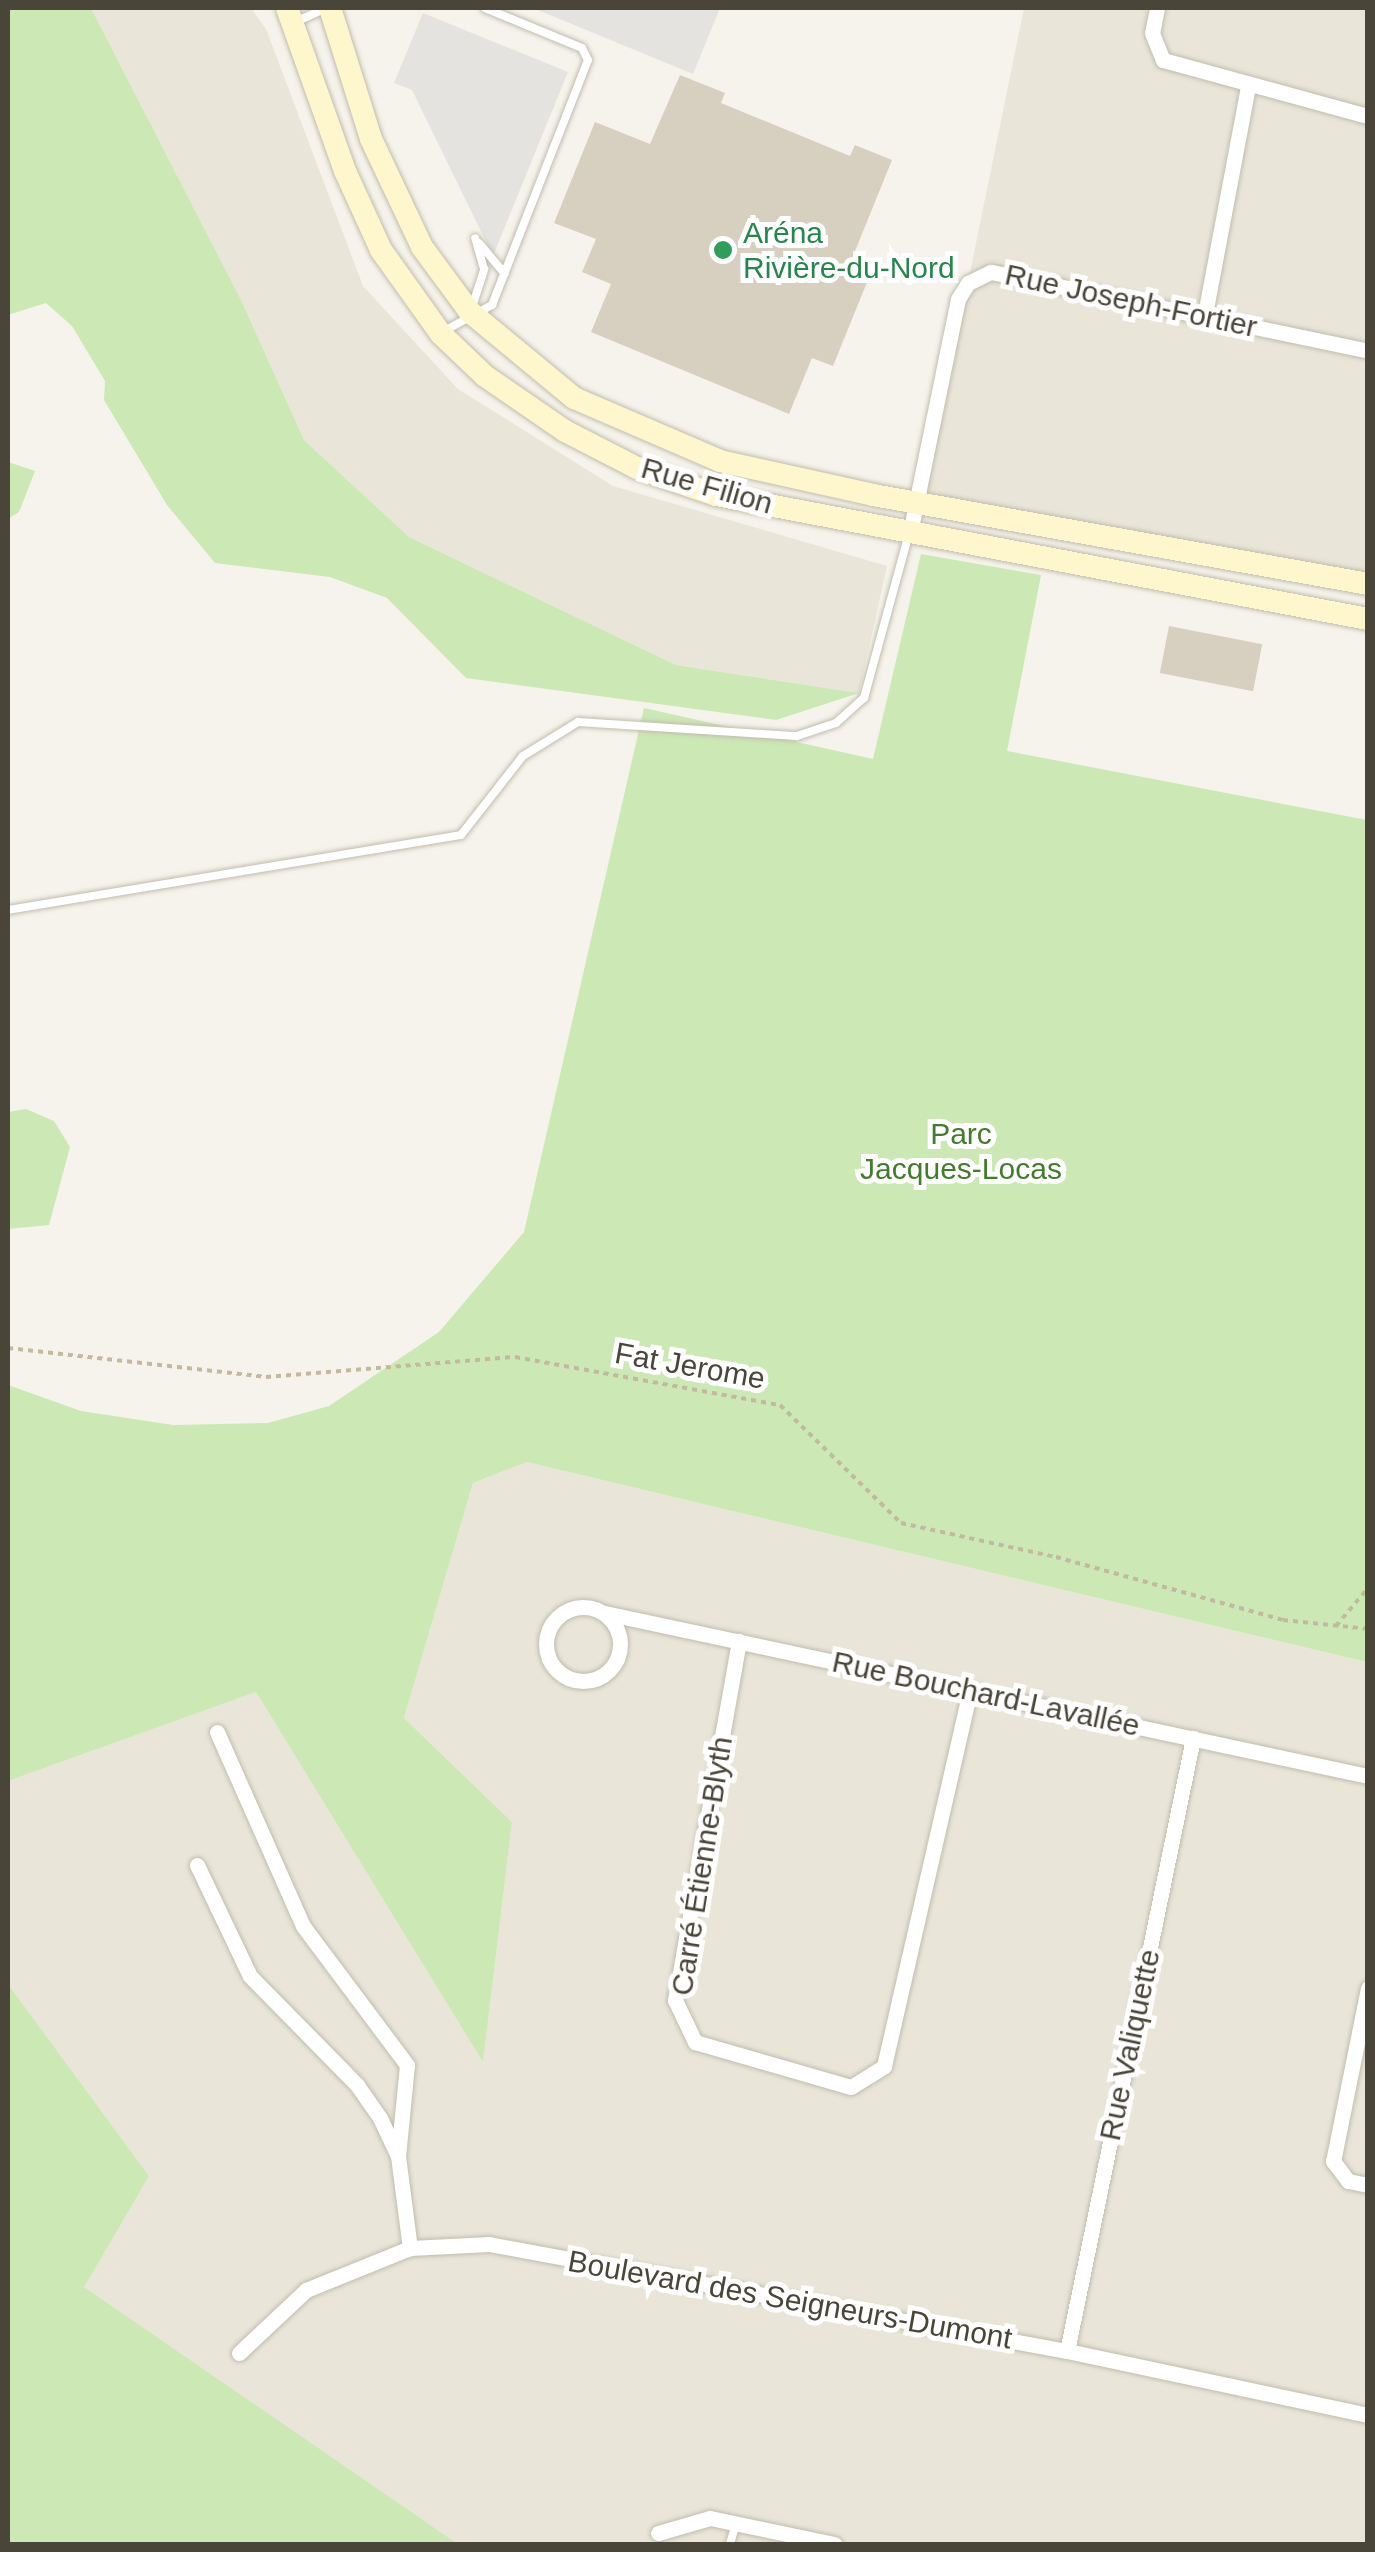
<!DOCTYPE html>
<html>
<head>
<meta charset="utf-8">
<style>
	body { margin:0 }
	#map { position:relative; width:1375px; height:2552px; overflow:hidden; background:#f5f3eb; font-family:Arial,sans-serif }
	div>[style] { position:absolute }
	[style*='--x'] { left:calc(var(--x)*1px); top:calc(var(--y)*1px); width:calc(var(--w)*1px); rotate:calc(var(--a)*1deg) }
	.residential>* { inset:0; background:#e9e6d9 }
	.green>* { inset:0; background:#cce8b5 }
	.parking>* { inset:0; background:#e4e3df }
	.building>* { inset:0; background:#d7d0c1; transform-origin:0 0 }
	.path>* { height:4px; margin-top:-2px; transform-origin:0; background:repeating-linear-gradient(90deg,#c2ba9f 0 5px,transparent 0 10px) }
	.roads { filter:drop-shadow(0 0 2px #c1bcae) drop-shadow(0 0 2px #c1bcae) }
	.lane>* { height:8px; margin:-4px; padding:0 4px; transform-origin:4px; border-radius:4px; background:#fff }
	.street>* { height:15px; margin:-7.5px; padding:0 7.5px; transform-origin:7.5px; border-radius:7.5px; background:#fff }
	.street>.ring { margin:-7.5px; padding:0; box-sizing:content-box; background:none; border:15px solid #fff; border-radius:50% }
	.secondary>* { height:22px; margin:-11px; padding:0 11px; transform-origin:11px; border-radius:11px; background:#fef7cd }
	.dots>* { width:28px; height:28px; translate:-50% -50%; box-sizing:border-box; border:5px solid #fff; border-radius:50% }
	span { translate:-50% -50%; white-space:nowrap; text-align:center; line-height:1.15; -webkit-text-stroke:10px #fff; paint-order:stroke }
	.leisure-label { font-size:30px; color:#27864d }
	.left { translate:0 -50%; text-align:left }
	.street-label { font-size:30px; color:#4a4539 }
	.park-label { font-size:30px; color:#427c2c }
	.frame { position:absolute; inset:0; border:10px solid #4a4539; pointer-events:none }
</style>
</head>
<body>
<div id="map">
	<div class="residential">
		<i style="clip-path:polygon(91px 8px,251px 8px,266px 29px,363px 286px,458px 389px,613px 486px,887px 566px,859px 693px,676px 665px,409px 537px,304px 440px,242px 302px)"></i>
		<i style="clip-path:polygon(1024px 8px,1367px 8px,1367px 578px,925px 493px)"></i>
		<i style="clip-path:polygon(527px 1462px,1367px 1662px,1367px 2544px,458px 2544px,83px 2287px,149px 2176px,8px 1984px,8px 1781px,256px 1692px,483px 2061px,512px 1822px,404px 1718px,473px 1483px)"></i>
	</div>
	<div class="green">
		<i style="clip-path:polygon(8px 8px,91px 8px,242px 302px,304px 440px,409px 537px,676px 665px,859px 693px,776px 720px,466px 678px,387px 598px,330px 577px,215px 563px,167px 505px,104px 400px,105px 381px,72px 326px,46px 303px,8px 315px)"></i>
		<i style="clip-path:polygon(8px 462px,35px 471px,19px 512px,8px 519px)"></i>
		<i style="clip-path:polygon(921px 554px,1041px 575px,1007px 751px,1367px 820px,1367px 1662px,527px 1462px,473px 1483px,404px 1718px,512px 1822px,483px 2062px,256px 1692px,8px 1781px,8px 1385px,81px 1411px,173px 1425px,268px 1423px,329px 1406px,439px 1332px,524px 1232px,644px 708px,873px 759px)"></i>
		<i style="clip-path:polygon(26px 1109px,54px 1121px,70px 1147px,49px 1225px,8px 1229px,8px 1112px)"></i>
		<i style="clip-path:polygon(8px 1984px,149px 2176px,84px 2287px,458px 2544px,8px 2544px)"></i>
	</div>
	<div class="parking">
		<i style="clip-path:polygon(533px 8px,720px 8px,693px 74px)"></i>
		<i style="clip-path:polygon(423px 13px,568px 72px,493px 256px,412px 90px,394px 83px)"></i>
	</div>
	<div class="building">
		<i style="clip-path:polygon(680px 75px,725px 93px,721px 103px,850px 156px,855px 145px,892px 160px,851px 261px,872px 270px,833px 366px,812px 358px,789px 414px,591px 332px,611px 284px,582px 272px,596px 239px,554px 223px,595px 122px,650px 144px)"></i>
		<i style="left:1169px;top:626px;width:95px;height:48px;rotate:11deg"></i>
	</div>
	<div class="path">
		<i style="--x:8;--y:1348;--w:260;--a:6.4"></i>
		<i style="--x:266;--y:1377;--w:250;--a:-4.6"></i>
		<i style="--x:515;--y:1357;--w:269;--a:10.3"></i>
		<i style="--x:780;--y:1405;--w:169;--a:44.3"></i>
		<i style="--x:901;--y:1523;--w:159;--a:12.4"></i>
		<i style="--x:1056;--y:1557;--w:236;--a:15.5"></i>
		<i style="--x:1283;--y:1620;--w:85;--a:6"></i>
		<i style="--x:1336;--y:1626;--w:50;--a:-49.9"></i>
	</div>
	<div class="roads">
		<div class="lane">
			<i style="--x:295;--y:22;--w:35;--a:-24"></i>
			<i style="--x:479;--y:243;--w:40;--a:50"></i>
			<i style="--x:472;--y:307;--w:40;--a:-72"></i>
			<i style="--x:484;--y:269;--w:32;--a:-106"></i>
			<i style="--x:444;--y:331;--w:55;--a:-28.4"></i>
			<i style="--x:492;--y:305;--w:263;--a:-68.6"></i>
			<i style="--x:588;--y:60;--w:13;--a:-117"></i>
			<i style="--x:582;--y:48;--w:105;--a:-157.6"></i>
			<i style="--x:8;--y:910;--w:459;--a:-9.4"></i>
			<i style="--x:461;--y:835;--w:100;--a:-51.9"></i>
			<i style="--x:523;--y:756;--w:65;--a:-31.7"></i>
			<i style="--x:578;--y:722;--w:219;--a:3.7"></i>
			<i style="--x:797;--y:736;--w:41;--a:-18.4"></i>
			<i style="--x:836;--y:723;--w:38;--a:-42"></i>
			<i style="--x:864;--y:698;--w:167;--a:-74.7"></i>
			<i style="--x:730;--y:2544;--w:22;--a:-74"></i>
		</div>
		<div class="street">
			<i style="--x:1157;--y:8;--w:25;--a:101"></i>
			<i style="--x:1152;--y:33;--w:29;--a:68"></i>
			<i style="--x:1163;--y:60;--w:213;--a:15.3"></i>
			<i style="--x:1205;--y:314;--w:232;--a:-79.3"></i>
			<i style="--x:911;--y:528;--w:234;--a:-78.4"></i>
			<i style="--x:958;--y:299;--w:19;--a:-58"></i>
			<i style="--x:968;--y:283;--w:25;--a:-26"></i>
			<i style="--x:991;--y:272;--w:385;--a:11.8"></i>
			<i class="ring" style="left:546px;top:1607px;width:59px;height:59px"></i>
			<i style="--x:605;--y:1613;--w:780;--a:12.06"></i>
			<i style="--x:739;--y:1641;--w:365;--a:100.1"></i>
			<i style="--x:675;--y:2000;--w:47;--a:64.5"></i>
			<i style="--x:695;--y:2042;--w:162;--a:16.1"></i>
			<i style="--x:851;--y:2087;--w:39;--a:-32"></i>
			<i style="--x:884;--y:2066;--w:386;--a:-77.1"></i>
			<i style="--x:217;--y:1732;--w:212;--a:66.1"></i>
			<i style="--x:303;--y:1926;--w:174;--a:53.2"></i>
			<i style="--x:407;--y:2065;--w:91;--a:95.6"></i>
			<i style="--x:197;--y:1865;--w:123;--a:64.5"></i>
			<i style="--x:250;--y:1976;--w:153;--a:45.5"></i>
			<i style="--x:357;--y:2085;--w:40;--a:55.1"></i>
			<i style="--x:380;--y:2118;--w:42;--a:64.7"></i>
			<i style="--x:398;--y:2156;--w:93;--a:82.6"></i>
			<i style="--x:1368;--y:1988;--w:177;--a:101.4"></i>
			<i style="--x:1333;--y:2161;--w:25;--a:53"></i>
			<i style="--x:1348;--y:2181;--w:20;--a:11"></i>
			<i style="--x:1067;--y:2351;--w:626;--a:-78.38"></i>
			<i style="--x:239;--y:2353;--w:92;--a:-43.2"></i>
			<i style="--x:306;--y:2290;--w:112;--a:-22"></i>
			<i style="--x:410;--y:2248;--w:79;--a:-2.9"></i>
			<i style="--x:489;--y:2244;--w:588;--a:10.49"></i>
			<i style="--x:1067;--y:2351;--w:308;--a:12"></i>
			<i style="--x:658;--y:2533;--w:54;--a:-16.1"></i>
			<i style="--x:710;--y:2518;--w:127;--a:11.8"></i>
		</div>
		<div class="secondary">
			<i style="--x:287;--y:8;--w:173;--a:70.4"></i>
			<i style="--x:345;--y:171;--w:87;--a:65.5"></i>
			<i style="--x:381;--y:250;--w:103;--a:54.5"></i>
			<i style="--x:441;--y:334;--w:61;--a:43.7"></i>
			<i style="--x:485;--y:376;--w:97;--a:34.5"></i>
			<i style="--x:565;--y:431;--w:81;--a:27.2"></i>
			<i style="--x:637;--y:468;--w:83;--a:18.9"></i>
			<i style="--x:716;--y:495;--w:664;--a:10.77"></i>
			<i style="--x:330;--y:8;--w:137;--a:72.6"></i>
			<i style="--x:371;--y:139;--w:119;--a:64.7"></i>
			<i style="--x:422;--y:247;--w:81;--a:53.6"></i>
			<i style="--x:470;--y:312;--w:135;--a:39.6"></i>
			<i style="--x:574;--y:398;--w:159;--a:23.3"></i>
			<i style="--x:720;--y:461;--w:157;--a:12.5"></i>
			<i style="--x:873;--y:495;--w:503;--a:10.19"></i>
		</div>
	</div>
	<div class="dots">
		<i style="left:723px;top:250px;background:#2e9e5b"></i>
	</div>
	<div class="leisure-label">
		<span class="left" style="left:743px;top:250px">Aréna<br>Rivière-du-Nord</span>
	</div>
	<div class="street-label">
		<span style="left:1131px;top:301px;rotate:12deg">Rue Joseph-Fortier</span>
		<span style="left:707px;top:486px;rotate:16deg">Rue Filion</span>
		<span style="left:690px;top:1366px;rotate:10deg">Fat Jerome</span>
		<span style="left:986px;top:1694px;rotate:12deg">Rue Bouchard-Lavallée</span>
		<span style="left:702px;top:1866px;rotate:-81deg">Carré Étienne-Blyth</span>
		<span style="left:1130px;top:2045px;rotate:-78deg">Rue Valiquette</span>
		<span style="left:790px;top:2300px;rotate:10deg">Boulevard des Seigneurs-Dumont</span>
	</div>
	<div class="park-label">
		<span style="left:961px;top:1151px">Parc<br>Jacques-Locas</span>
	</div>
	<div class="frame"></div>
</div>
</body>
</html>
